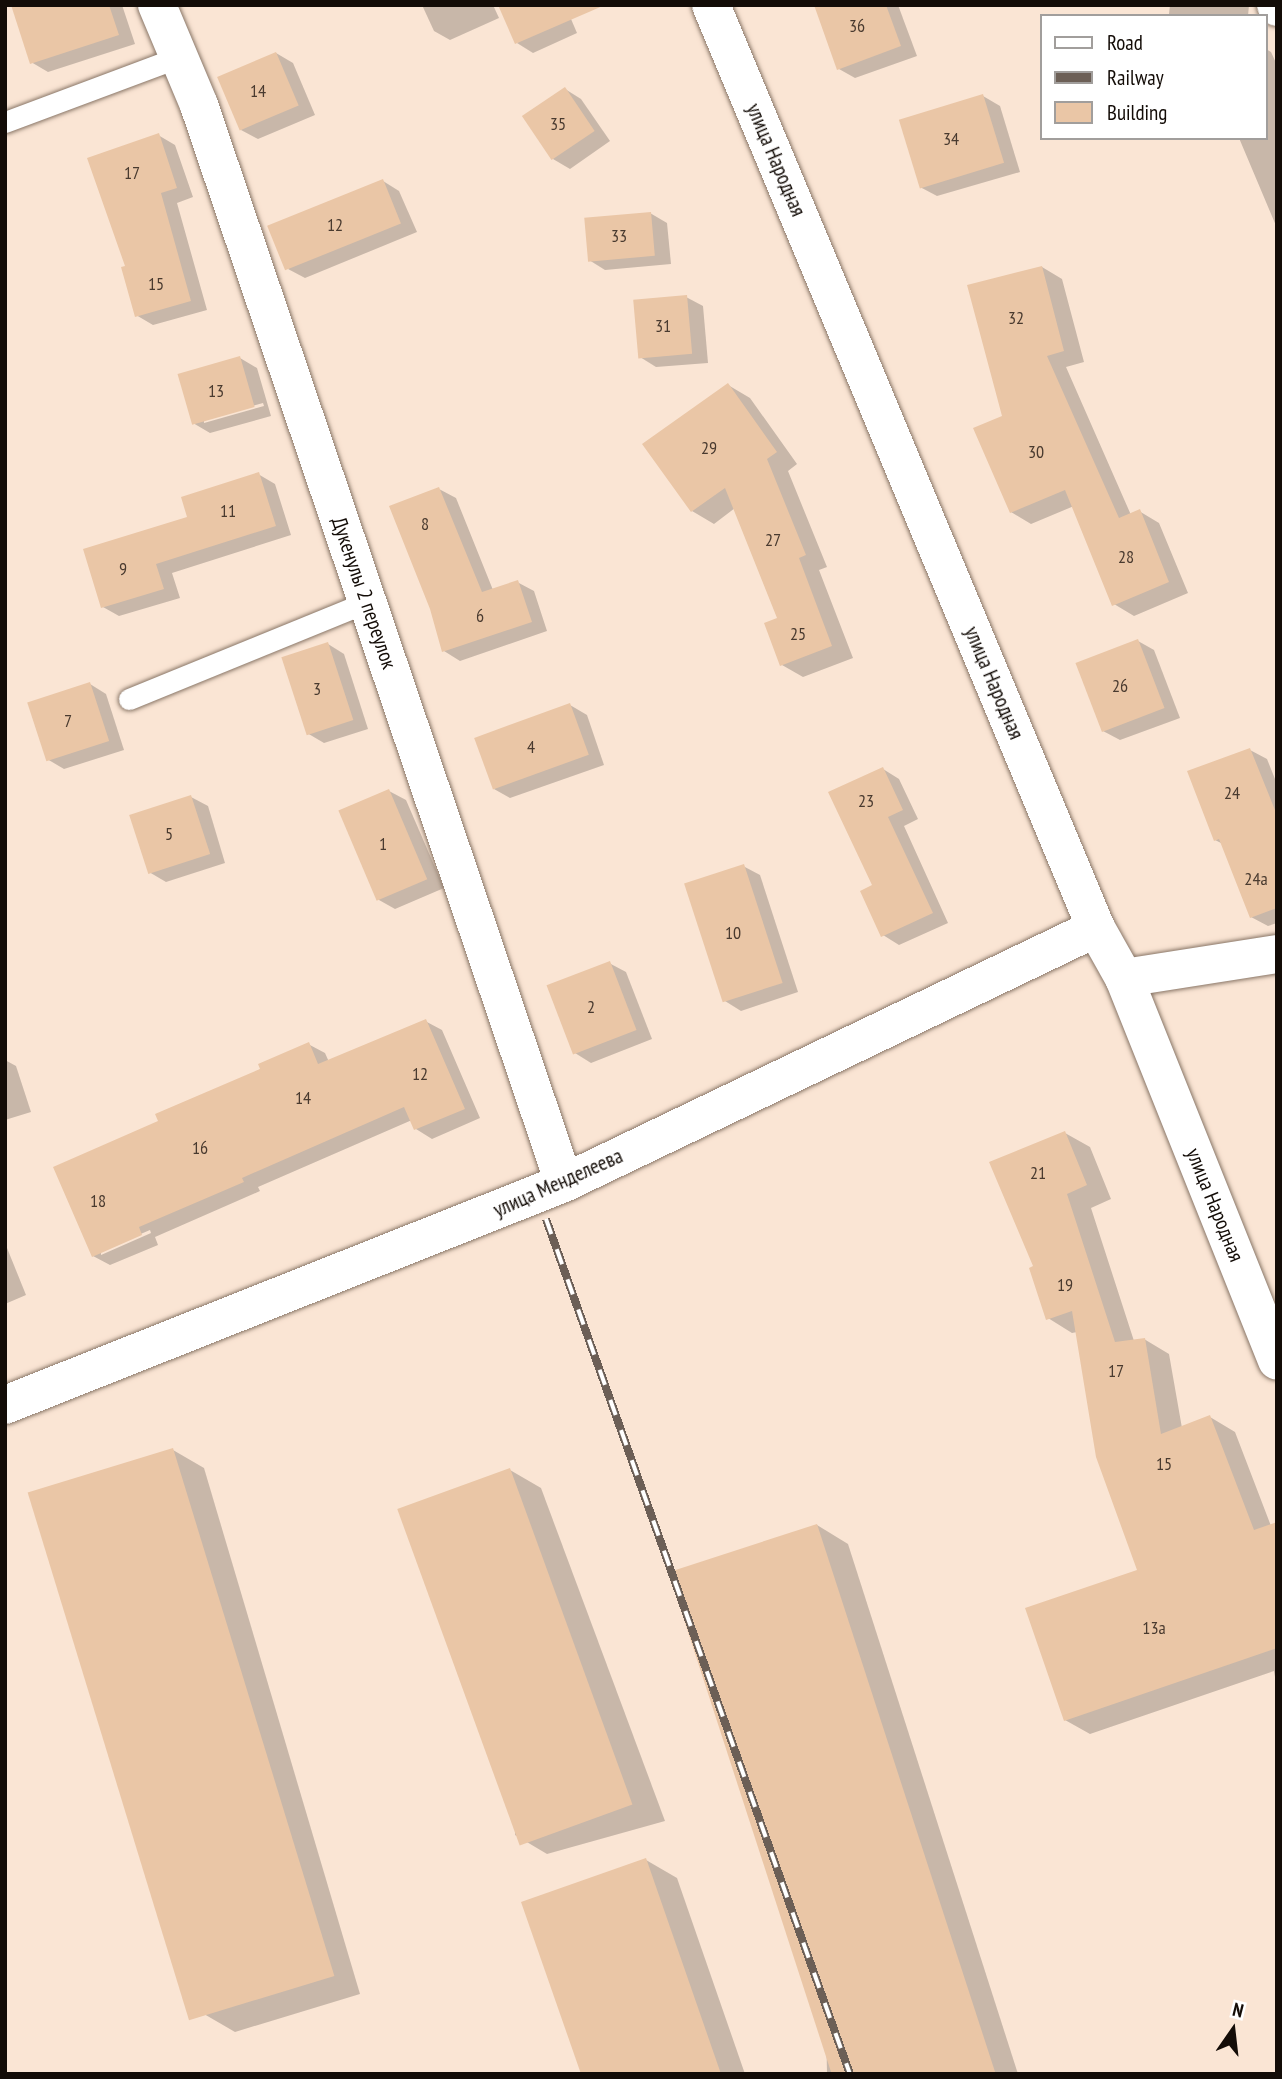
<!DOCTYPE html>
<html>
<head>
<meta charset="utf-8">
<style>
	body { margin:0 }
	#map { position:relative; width:1282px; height:2079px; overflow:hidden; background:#fae5d4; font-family:"PT Sans Narrow",sans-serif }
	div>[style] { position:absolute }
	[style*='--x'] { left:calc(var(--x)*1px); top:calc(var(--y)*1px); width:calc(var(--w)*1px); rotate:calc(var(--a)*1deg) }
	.shadow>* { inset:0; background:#0003 }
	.building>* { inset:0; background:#eac6a6; transform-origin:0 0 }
	.roads { filter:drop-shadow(0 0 2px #897667) drop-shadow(0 0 2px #897667) }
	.service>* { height:21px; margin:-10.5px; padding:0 10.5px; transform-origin:10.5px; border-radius:10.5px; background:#fff }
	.minor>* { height:38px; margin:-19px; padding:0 19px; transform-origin:19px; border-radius:19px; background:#fff }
	.rail>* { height:8px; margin-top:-4px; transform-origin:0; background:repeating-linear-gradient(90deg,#fff 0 16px,#6c5f56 0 32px); box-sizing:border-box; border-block:2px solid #6c5f56 }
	span { translate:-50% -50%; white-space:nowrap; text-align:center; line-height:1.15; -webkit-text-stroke:7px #fff; paint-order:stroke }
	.number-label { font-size:18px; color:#493a2f }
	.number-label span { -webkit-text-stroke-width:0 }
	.street-label { font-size:21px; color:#130c07 }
	.frame { position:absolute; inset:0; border:7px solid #130c07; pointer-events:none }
	.legend { position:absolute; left:1040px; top:14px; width:228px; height:126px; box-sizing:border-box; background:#fff; border:2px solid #a19e9c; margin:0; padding:9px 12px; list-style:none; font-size:21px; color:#130c07 }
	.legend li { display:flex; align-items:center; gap:14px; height:35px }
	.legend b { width:35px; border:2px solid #a19e9c }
	.north { position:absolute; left:1198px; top:1995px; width:70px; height:70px; -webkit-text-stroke:5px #fff; paint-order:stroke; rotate:14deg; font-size:19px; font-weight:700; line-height:28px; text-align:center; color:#130c07 }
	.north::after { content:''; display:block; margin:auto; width:24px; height:32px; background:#130c07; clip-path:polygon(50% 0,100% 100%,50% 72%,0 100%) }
</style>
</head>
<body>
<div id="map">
	<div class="shadow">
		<i style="clip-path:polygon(12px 5px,122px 5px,135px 44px,48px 72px,31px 62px)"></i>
		<i style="clip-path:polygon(422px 5px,493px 5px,499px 18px,450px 40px,434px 31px)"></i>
		<i style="clip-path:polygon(565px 5px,577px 33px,533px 53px,517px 43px)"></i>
		<i style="clip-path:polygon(816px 5px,898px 5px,917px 56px,855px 78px,839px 69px)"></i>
		<i style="clip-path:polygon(1170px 5px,1249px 5px,1248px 16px,1172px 16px,1169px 14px)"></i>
		<i style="clip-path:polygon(1266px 49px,1271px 52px,1277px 65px,1277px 228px,1239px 138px,1266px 138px)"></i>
		<i style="clip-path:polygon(276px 53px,293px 63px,315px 115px,258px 139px,241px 130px)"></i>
		<i style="clip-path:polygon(565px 89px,581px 99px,610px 141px,570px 169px,553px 159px)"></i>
		<i style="clip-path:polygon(983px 96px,1000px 106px,1020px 172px,937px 196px,920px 187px)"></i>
		<i style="clip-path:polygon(158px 135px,175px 145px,193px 197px,177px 203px,207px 310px,153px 325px,136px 315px,127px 267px)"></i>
		<i style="clip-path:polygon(383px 181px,399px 191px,417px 232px,305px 278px,288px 269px)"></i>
		<i style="clip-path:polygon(650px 213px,667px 223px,671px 264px,605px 270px,589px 260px)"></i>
		<i style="clip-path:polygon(1042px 267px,1062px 279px,1084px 362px,1066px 367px,1131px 515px,1139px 511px,1159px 523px,1188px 593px,1134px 616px,1114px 604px,1074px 506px,1031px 524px,1011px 512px,1004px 417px)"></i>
		<i style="clip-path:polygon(686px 297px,703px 306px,708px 363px,656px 367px,640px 357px)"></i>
		<i style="clip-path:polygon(evenodd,240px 358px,257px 368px,271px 416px,210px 433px,193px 423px,240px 358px,263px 403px,264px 406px,204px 423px,204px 419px,263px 403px)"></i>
		<i style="clip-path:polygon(728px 385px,750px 398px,797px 464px,788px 471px,827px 567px,819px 570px,853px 658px,803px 677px,782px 665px,779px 619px,735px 508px,714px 524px,692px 511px)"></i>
		<i style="clip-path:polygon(258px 474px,275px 484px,291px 535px,172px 573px,180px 598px,119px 616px,103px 607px)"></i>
		<i style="clip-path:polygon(439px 489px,456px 498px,493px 590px,517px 582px,534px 591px,547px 631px,460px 661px,444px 651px)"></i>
		<i style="clip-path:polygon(1138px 641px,1154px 650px,1180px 718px,1120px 740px,1103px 731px)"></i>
		<i style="clip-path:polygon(328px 644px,344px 654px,368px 729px,324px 743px,307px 733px)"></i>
		<i style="clip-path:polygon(90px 684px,106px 694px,124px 750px,64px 769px,47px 759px)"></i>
		<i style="clip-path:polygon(570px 705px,587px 715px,604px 765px,510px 798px,494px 789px)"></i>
		<i style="clip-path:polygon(1250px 750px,1267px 759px,1277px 784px,1277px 923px,1268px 926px,1251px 917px,1223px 844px,1215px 840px)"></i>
		<i style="clip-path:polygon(883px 769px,899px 779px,918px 819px,904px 826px,948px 923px,899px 945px,883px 935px,875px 886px)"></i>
		<i style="clip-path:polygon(389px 791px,406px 800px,444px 888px,395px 909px,379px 900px)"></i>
		<i style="clip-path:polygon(191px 797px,208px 806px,225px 863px,166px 882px,149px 872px)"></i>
		<i style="clip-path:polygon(743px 866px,760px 875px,798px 992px,741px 1011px,725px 1001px)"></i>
		<i style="clip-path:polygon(609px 963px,626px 972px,652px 1039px,591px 1063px,575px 1053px)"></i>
		<i style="clip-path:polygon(evenodd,425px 1021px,442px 1030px,480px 1118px,432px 1139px,416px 1129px,412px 1120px,258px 1187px,260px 1191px,155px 1237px,158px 1245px,110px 1265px,93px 1256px,160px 1122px,308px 1044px,325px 1053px,329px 1062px,425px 1021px,150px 1230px,151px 1233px,101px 1255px,101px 1251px,150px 1230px)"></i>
		<i style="clip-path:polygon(5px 1060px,16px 1066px,31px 1112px,5px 1120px)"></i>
		<i style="clip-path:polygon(1065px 1133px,1090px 1147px,1111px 1199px,1091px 1208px,1134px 1341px,1144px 1339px,1169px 1354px,1182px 1428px,1210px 1417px,1235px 1432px,1271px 1526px,1277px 1524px,1277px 1689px,1274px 1671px,1090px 1734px,1065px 1720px,1140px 1571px,1077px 1332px,1072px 1333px,1048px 1318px,1036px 1267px)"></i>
		<i style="clip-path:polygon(5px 1243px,26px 1295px,5px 1304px)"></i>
		<i style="clip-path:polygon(173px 1450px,204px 1468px,360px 1994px,235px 2032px,204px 2014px)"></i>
		<i style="clip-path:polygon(510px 1470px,541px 1488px,665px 1821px,547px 1854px,515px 1835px)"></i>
		<i style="clip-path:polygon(817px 1525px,848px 1544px,1018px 2074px,827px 2074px)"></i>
		<i style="clip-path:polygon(646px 1860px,677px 1878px,745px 2074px,583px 2074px)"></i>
	</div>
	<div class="building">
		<i style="clip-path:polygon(11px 5px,109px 5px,119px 35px,30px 64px)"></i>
		<i style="clip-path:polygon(498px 5px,605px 5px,515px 44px)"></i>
		<i style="clip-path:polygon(814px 5px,886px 5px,901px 46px,837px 70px)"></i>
		<i style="left:276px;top:52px;width:58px;height:64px;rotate:67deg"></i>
		<i style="left:565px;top:87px;width:53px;height:52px;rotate:56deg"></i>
		<i style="left:983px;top:94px;width:72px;height:88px;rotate:73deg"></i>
		<i style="clip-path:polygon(159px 133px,177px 188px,161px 193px,191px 301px,135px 317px,121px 267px,125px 266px,87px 158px)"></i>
		<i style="left:383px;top:179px;width:48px;height:125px;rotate:68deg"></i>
		<i style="left:651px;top:212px;width:44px;height:67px;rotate:85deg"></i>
		<i style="clip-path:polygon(1042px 266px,1064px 351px,1047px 356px,1119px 518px,1140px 509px,1169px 582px,1112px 606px,1065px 490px,1010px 513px,973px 428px,1002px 416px,967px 285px)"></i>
		<i style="left:687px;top:295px;width:59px;height:54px;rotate:85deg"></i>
		<i style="left:240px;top:356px;width:53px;height:65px;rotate:74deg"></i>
		<i style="clip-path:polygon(728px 383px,777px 452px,767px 459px,806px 555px,799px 558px,832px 646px,780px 666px,764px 623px,777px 618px,725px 488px,691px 512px,642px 444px)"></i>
		<i style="clip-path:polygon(259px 472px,276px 526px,156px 564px,164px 589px,101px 608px,83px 549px,187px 517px,181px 497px)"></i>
		<i style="clip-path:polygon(439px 487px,482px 592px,518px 580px,532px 622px,442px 652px,430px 609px,389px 506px)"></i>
		<i style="left:1138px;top:639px;width:74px;height:67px;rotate:69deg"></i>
		<i style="left:328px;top:642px;width:82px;height:49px;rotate:72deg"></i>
		<i style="left:90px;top:682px;width:62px;height:66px;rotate:72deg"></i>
		<i style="left:570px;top:703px;width:55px;height:102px;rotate:70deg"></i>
		<i style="clip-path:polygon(1250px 748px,1277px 815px,1277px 908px,1250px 918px,1219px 839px,1214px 841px,1187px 771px)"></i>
		<i style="clip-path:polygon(883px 767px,903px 810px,888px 817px,933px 913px,881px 937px,860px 891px,872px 885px,828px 792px)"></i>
		<i style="left:389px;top:789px;width:98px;height:55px;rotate:67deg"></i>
		<i style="left:191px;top:795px;width:62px;height:65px;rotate:72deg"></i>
		<i style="left:744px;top:864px;width:125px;height:63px;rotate:72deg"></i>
		<i style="left:610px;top:961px;width:74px;height:68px;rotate:69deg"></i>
		<i style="clip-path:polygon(426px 1019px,465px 1109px,414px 1130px,404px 1107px,242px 1178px,244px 1182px,139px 1227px,142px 1235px,92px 1257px,53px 1167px,158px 1121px,155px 1114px,260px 1069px,258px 1064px,309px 1042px,318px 1064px)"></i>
		<i style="clip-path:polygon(1065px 1131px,1087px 1185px,1067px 1194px,1115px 1342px,1145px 1338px,1161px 1434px,1210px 1415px,1254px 1530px,1277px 1522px,1277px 1648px,1064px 1721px,1025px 1608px,1137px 1570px,1096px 1457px,1072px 1311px,1046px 1320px,1029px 1268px,1033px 1266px,989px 1162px)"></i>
		<i style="left:173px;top:1448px;width:552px;height:152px;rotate:73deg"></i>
		<i style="left:510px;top:1468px;width:358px;height:120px;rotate:70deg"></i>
		<i style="left:817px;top:1524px;width:577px;height:156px;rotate:72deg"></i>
		<i style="clip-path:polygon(646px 1858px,721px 2074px,581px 2074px,521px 1902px)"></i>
	</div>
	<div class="roads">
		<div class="service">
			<i style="--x:5;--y:122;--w:186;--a:-20.5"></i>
			<i style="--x:129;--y:699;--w:257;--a:-22.2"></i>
		</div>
		<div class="minor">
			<i style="--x:157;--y:5;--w:108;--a:67.2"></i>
			<i style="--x:199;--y:105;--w:1138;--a:71.29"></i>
			<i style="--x:711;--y:5;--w:1000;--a:67.36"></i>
			<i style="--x:1096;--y:928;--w:57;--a:60.8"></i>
			<i style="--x:1124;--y:978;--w:412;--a:68.2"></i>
			<i style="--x:1276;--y:5;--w:2;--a:63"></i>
			<i style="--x:1124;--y:978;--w:155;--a:-8.9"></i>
			<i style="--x:5;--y:1405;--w:601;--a:-21.66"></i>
			<i style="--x:564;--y:1183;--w:590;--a:-25.61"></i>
		</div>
	</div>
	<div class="rail">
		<i style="--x:546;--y:1219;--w:907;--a:70.43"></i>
	</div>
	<div class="number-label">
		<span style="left:857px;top:26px">36</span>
		<span style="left:258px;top:91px">14</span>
		<span style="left:558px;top:124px">35</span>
		<span style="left:951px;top:139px">34</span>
		<span style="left:132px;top:173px">17</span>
		<span style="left:335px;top:225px">12</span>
		<span style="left:619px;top:236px">33</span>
		<span style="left:156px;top:284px">15</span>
		<span style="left:1016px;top:318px">32</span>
		<span style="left:663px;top:326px">31</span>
		<span style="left:216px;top:391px">13</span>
		<span style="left:709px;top:448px">29</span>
		<span style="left:1036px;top:452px">30</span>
		<span style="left:228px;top:511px">11</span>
		<span style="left:425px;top:524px">8</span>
		<span style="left:773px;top:540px">27</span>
		<span style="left:1126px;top:557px">28</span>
		<span style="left:123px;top:569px">9</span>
		<span style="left:480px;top:616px">6</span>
		<span style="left:798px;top:634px">25</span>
		<span style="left:1120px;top:686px">26</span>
		<span style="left:317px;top:689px">3</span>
		<span style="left:68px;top:721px">7</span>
		<span style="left:531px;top:747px">4</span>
		<span style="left:1232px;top:793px">24</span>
		<span style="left:866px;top:801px">23</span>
		<span style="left:169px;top:834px">5</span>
		<span style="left:383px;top:844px">1</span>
		<span style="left:1256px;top:879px">24а</span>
		<span style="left:733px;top:933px">10</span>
		<span style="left:591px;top:1007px">2</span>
		<span style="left:420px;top:1074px">12</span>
		<span style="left:303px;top:1098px">14</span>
		<span style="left:200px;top:1148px">16</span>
		<span style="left:1038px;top:1173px">21</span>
		<span style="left:98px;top:1201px">18</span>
		<span style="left:1065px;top:1285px">19</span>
		<span style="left:1116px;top:1371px">17</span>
		<span style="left:1164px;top:1464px">15</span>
		<span style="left:1154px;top:1628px">13а</span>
	</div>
	<div class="street-label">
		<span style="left:776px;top:160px;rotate:67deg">улица Народная</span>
		<span style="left:364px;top:593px;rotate:71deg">Дукенулы 2 переулок</span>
		<span style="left:994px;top:683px;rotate:67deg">улица Народная</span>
		<span style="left:558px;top:1183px;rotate:-24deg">улица Менделеева</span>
		<span style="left:1215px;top:1205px;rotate:68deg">улица Народная</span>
	</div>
	<div class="frame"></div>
	<ul class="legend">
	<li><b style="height:9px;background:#fff"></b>Road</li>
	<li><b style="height:9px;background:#6c5f56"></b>Railway</li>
	<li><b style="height:19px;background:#eac6a6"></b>Building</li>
	</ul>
	<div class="north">N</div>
</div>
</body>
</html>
